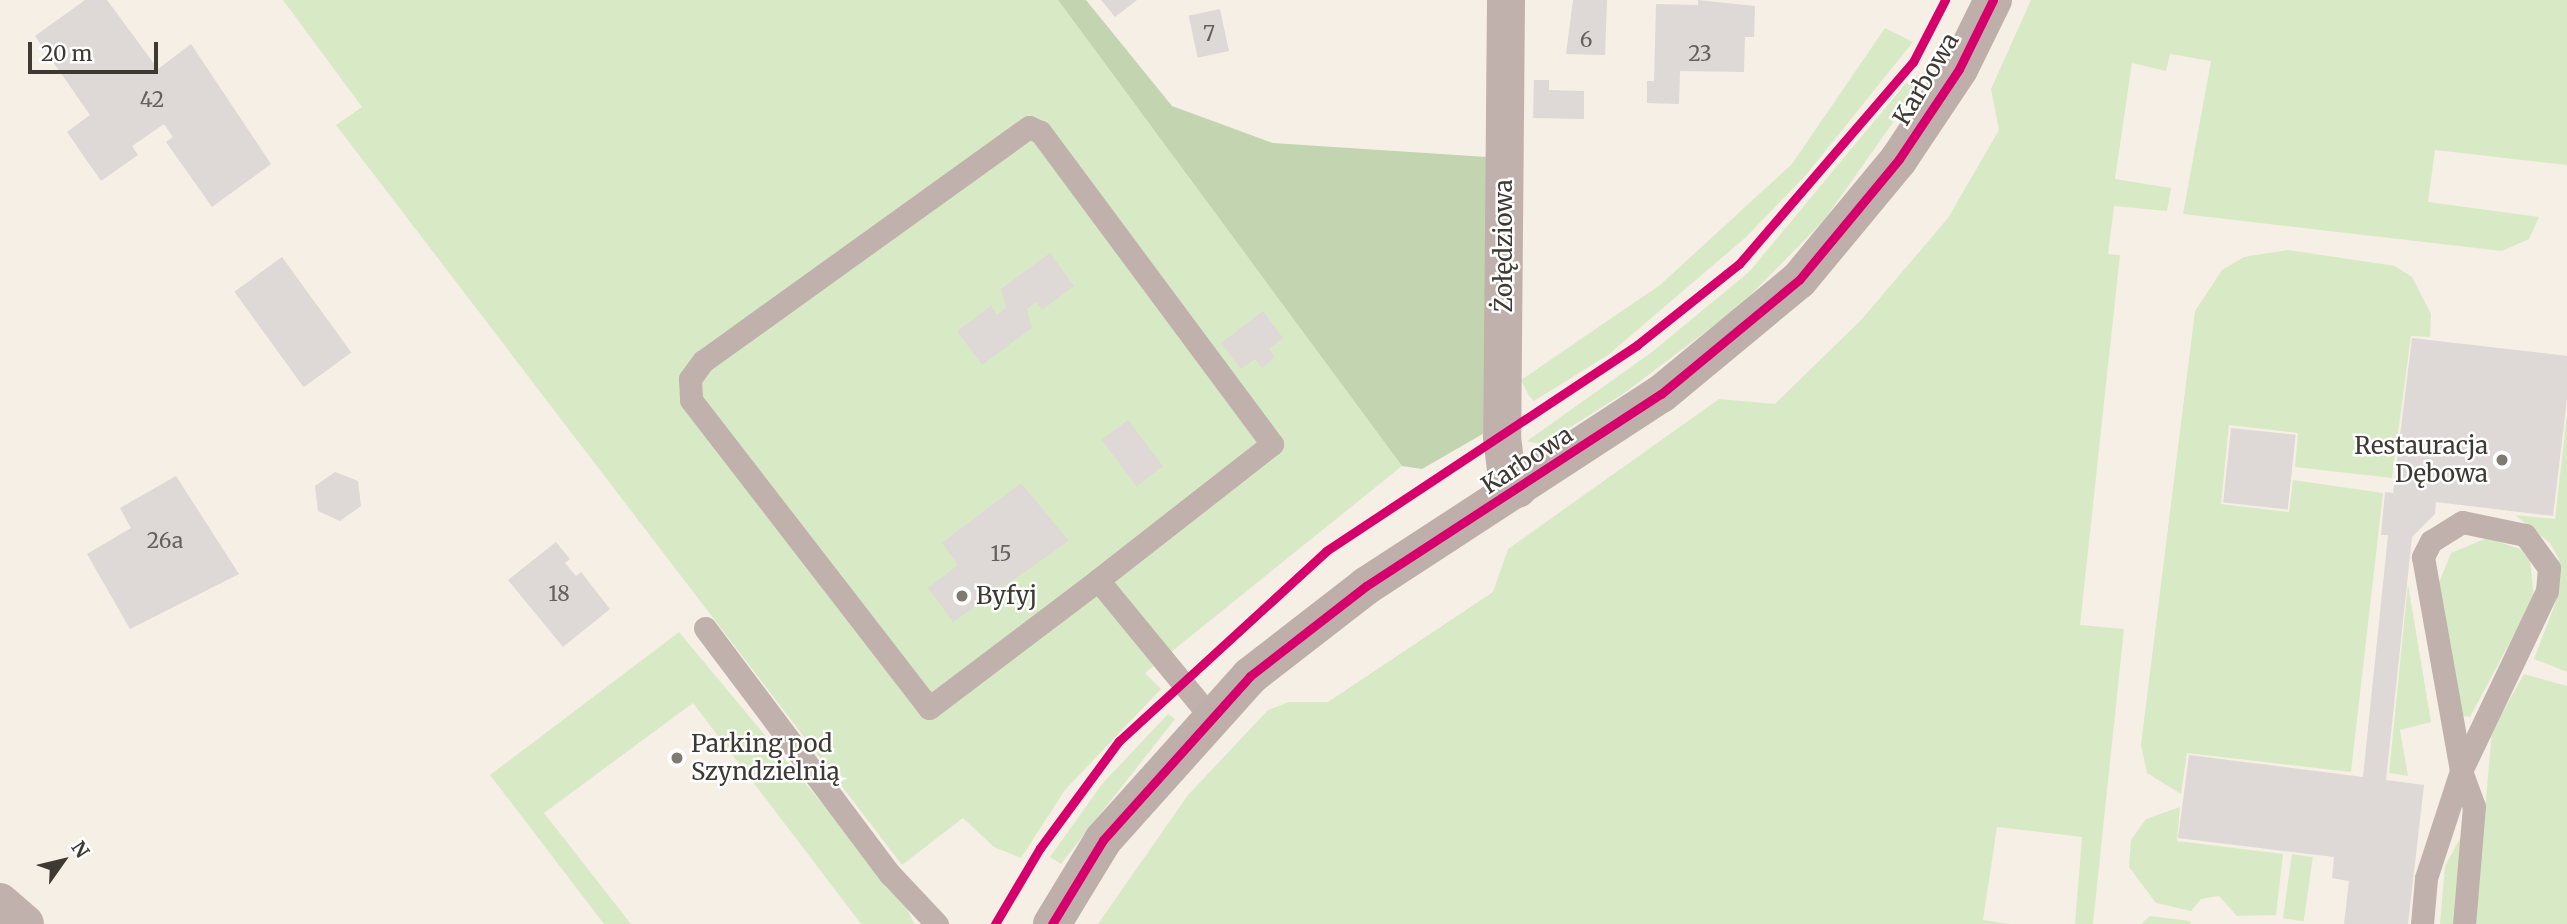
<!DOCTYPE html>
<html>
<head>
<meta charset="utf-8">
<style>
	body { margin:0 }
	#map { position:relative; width:2567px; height:924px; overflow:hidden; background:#f6efe5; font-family:Merriweather,serif }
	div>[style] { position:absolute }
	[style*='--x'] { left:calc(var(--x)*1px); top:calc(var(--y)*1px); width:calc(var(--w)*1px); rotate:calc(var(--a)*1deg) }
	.green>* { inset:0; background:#d8eac5; transform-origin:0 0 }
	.forest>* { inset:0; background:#c2d5b0 }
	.building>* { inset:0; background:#ded8d6; transform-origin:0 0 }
	.lane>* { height:23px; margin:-11.5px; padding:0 11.5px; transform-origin:11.5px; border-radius:11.5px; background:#c0b1ad }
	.street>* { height:38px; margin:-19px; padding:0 19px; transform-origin:19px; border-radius:19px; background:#c0b1ad }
	.secondary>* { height:38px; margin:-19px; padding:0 19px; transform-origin:19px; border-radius:19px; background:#bfafaa }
	.cycleway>* { height:9px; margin:-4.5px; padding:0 4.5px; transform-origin:4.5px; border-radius:4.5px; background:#d6006c }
	.dots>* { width:19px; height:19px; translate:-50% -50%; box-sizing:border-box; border:4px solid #fff; border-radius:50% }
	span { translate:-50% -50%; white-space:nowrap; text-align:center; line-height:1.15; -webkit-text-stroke:5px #fff; paint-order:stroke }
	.number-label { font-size:21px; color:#66615c }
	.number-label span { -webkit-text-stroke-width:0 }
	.street-label { font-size:24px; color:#3e3933 }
	.poi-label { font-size:24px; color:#3e3933 }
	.right { translate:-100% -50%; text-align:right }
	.left { translate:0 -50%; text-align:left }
	.north { position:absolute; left:28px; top:826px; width:70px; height:70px; -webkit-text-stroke:5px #fff; paint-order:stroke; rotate:56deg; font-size:19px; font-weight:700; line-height:28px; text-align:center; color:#3e3933 }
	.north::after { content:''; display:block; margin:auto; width:24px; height:32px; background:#3e3933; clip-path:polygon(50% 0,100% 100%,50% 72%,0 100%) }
	.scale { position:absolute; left:28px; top:42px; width:130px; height:32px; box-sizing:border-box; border:4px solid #3e3933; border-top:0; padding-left:9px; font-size:21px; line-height:24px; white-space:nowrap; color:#3e3933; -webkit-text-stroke:5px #fff; paint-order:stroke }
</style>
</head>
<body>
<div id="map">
	<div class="green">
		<i style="clip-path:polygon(283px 0,1058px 0,1402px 466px,1145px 673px,1161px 689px,1065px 790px,1021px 858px,994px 847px,963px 818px,902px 865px,336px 125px,362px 107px)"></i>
		<i style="clip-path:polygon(2031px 0,2567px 0,2567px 165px,2435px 150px,2428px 202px,2539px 217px,2529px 239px,2502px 251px,2183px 214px,2211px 61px,2170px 54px,2166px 71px,2132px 63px,2115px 179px,2171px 188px,2167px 211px,2114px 206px,2108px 254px,2120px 255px,2080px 625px,2124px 629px,2093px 924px,2075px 924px,2082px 837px,1997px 827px,1983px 920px,2010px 924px,1098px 924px,1188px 795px,1268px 710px,1289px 702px,1328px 702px,1493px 592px,1508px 549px,1719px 399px,1775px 404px,1862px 319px,1948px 218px,1999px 130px,1991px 89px)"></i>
		<i style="clip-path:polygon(1885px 28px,1913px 42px,1806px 175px,1745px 238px,1608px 355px,1534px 401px,1529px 396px,1521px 380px,1660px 285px,1792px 164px)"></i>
		<i style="clip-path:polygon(1932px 67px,1825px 219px,1741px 305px,1623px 394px,1542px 445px,1527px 441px,1652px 352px,1750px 271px,1906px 83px)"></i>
		<i style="clip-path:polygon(2288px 250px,2395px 266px,2412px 277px,2431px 314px,2430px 337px,2411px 336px,2392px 478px,2295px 467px,2298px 433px,2229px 425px,2221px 504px,2289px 512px,2293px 480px,2383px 493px,2351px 772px,2187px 753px,2181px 794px,2147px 773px,2141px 745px,2195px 311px,2222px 270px,2244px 257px)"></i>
		<i style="clip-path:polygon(2567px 414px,2567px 672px,2534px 659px,2555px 604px,2559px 559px,2550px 543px,2515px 515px,2555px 519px)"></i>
		<i style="clip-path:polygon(2487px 538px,2520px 549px,2530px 560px,2534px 597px,2470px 717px,2460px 715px,2438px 585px,2451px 553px)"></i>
		<i style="clip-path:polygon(2408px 584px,2431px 722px,2400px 730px,2408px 776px,2389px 773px)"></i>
		<i style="clip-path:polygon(679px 632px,905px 903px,914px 924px,861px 924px,693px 703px,544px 813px,631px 924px,604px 924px,490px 775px)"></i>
		<i style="clip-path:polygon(2524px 674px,2567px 686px,2567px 924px,2475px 924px,2492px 731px)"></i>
		<i style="clip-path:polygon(1168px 714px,1175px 719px,1061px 864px,1050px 857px,1102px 784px)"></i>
		<i style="clip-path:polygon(2180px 807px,2177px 841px,2283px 854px,2276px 915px,2237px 916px,2219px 896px,2201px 899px,2191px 911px,2156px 903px,2129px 867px,2131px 840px,2146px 819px)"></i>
		<i style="clip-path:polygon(2464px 831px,2454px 924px,2440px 924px,2445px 866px)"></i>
		<i style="left:2292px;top:854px;width:21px;height:65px;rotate:8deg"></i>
		<i style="clip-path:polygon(2150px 916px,2190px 921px,2191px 924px,2141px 924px)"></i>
	</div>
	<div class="forest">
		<i style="clip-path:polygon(1058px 0,1086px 0,1172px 106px,1273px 143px,1487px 157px,1488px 431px,1422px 469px,1402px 466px)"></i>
	</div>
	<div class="building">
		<i style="clip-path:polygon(85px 0,107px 0,158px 69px,191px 44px,271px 164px,212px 207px,166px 142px,173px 137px,164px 124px,132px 146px,138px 155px,101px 181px,67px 132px,90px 115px,35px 36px)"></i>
		<i style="clip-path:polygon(1101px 0,1137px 0,1115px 17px)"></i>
		<i style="clip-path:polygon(1573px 0,1607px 0,1605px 55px,1566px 54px)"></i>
		<i style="clip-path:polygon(1698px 0,1755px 6px,1754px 37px,1745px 37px,1744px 72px,1680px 71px,1679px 104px,1647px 103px,1647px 81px,1654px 81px,1656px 4px,1698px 5px)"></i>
		<i style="left:1220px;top:9px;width:43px;height:32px;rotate:78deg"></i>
		<i style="clip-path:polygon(1534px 80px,1549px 80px,1549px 90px,1584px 91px,1584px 119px,1533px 118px)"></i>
		<i style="clip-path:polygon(1050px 253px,1074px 286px,1042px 310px,1036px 302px,1027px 309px,1032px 328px,982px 365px,957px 331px,991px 306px,997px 315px,1006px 308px,1001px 289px)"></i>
		<i style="left:282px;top:257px;width:118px;height:59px;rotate:54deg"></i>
		<i style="clip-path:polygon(1263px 311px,1283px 338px,1269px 349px,1275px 357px,1262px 368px,1255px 359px,1241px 369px,1221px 343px)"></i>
		<i style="clip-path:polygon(2412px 338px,2567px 356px,2567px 399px,2553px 516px,2436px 502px,2435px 514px,2412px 537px,2386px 780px,2424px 785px,2408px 924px,2344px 924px,2349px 881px,2332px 878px,2334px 857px,2178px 838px,2189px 755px,2363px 777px,2388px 535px,2381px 535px,2385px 492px,2393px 493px)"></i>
		<i style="left:1128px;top:420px;width:58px;height:33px;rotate:53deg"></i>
		<i style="left:2231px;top:428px;width:65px;height:75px;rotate:6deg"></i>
		<i style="clip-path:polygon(335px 472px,358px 481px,361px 506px,340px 521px,318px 511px,315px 486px)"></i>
		<i style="clip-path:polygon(176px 476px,239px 574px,130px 629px,87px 554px,131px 528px,120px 508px)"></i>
		<i style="clip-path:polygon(1021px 483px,1069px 541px,953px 622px,928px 588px,958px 565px,942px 543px)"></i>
		<i style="clip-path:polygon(556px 542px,570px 559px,565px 563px,576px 576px,581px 572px,610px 609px,563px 647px,508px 580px)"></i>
	</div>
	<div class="lane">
		<i style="--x:1098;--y:580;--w:221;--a:-38"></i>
		<i style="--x:1272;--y:444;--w:389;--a:-126.6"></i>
		<i style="--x:1040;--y:132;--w:12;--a:-156"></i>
		<i style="--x:1029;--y:127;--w:401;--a:144.3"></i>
		<i style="--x:703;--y:361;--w:22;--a:126"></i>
		<i style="--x:690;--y:379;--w:21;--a:87"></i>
		<i style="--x:691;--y:400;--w:389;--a:52.3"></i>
		<i style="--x:929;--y:708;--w:212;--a:-37.1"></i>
		<i style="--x:1098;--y:580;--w:175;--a:50.6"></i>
		<i style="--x:705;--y:628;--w:308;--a:53.1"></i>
		<i style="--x:890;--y:874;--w:69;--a:46.8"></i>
		<i style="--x:2422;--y:924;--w:46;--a:-85"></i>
		<i style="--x:2426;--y:878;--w:113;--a:-71.9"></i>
		<i style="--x:2461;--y:771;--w:199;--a:-64.5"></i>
		<i style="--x:2547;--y:591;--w:23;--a:-85"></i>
		<i style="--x:2549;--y:568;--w:41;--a:-126"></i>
		<i style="--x:2525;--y:535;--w:64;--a:-168.3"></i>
		<i style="--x:2462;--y:522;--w:36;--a:148"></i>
		<i style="--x:2431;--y:541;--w:18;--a:117"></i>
		<i style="--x:2423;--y:557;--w:217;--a:79.9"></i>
		<i style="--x:2461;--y:771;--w:37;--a:70"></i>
		<i style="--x:2474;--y:806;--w:118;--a:94.8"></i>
	</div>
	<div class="street">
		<i style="--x:1506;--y:0;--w:437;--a:90.5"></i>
		<i style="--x:1502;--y:437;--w:32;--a:83"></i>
		<i style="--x:1506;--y:469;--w:23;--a:59"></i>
		<i style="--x:0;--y:902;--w:33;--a:41"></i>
	</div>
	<div class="secondary">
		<i style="--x:1052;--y:924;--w:98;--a:-58.7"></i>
		<i style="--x:1103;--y:840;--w:220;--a:-48.1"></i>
		<i style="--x:1250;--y:676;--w:147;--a:-37.8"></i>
		<i style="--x:1366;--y:586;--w:352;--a:-33.1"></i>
		<i style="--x:1661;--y:394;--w:179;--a:-39.6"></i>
		<i style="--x:1799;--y:280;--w:157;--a:-50.4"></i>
		<i style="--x:1899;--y:159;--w:108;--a:-56.3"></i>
		<i style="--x:1959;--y:69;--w:77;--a:-63.8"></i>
	</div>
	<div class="cycleway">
		<i style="--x:995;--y:924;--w:88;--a:-59.4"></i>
		<i style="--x:1040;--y:848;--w:133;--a:-53.6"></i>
		<i style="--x:1119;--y:741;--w:281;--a:-42.5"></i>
		<i style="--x:1326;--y:551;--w:373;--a:-33.5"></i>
		<i style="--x:1637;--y:345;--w:130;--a:-38.5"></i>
		<i style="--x:1739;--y:264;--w:267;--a:-49.3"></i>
		<i style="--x:1913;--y:62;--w:70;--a:-62.7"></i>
		<i style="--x:1052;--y:924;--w:98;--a:-58.7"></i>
		<i style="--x:1103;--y:840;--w:220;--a:-48.1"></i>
		<i style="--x:1250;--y:676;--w:147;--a:-37.8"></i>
		<i style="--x:1366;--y:586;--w:352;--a:-33.1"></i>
		<i style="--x:1661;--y:394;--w:179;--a:-39.6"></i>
		<i style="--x:1799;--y:280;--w:157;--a:-50.4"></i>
		<i style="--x:1899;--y:159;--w:108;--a:-56.3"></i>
		<i style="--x:1959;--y:69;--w:77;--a:-63.8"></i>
	</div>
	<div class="dots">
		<i style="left:2502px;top:460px;background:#7e7971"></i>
		<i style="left:962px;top:596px;background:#7e7971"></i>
		<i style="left:677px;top:758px;background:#7e7971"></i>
	</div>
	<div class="number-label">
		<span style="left:1209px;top:34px">7</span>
		<span style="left:1586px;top:40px">6</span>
		<span style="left:1700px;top:54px">23</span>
		<span style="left:152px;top:100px">42</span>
		<span style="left:165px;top:541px">26a</span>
		<span style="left:1001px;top:554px">15</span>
		<span style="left:559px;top:594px">18</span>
	</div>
	<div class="street-label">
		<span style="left:1926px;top:79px;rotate:-59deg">Karbowa</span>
		<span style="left:1504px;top:246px;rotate:-90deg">Żołędziowa</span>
		<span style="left:1527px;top:460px;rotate:-33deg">Karbowa</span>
	</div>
	<div class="poi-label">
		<span class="right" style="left:2488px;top:460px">Restauracja<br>Dębowa</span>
		<span class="left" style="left:976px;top:596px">Byfyj</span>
		<span class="left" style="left:691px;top:758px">Parking pod<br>Szyndzielnią</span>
	</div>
	<div class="north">N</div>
	<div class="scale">20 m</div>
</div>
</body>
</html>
